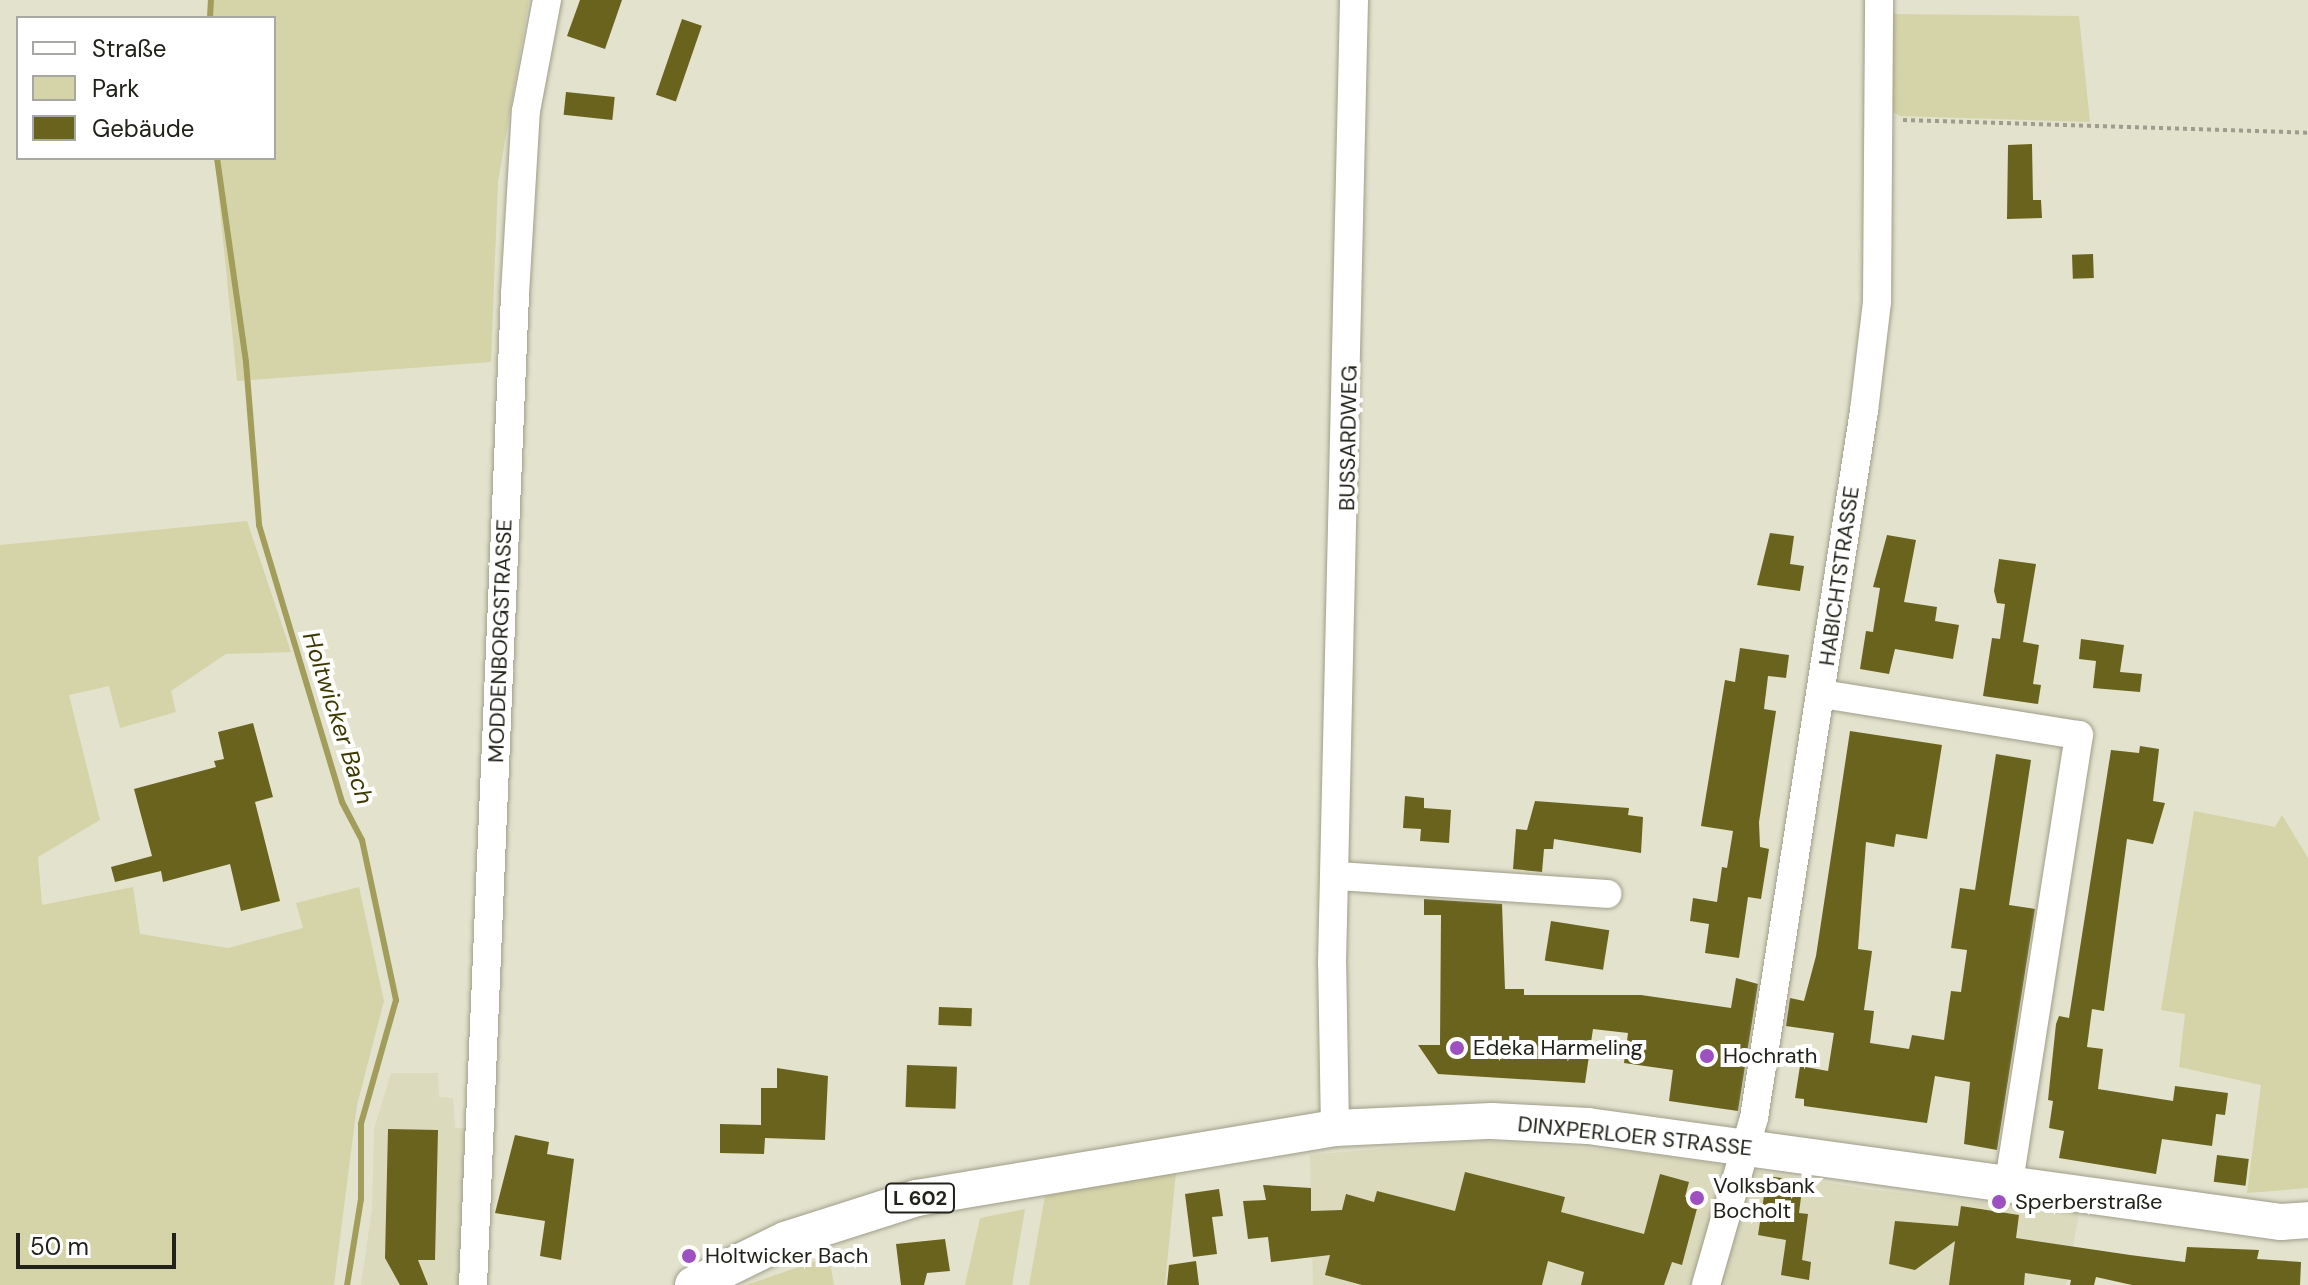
<!DOCTYPE html>
<html>
<head>
<meta charset="utf-8">
<style>
	body { margin:0 }
	#map { position:relative; width:2308px; height:1285px; overflow:hidden; background:#e3e2cd; font-family:"DM Sans",sans-serif }
	div>[style] { position:absolute }
	[style*='--x'] { left:calc(var(--x)*1px); top:calc(var(--y)*1px); width:calc(var(--w)*1px); rotate:calc(var(--a)*1deg) }
	.built>* { inset:0; background:#dbdabd }
	.green>* { inset:0; background:#d5d3a8 }
	.stream>* { height:6px; margin:-3px; padding:0 3px; transform-origin:3px; border-radius:3px; background:#a29d5a }
	.building>* { inset:0; background:#69631e; transform-origin:0 0 }
	.path>* { height:4px; margin-top:-2px; transform-origin:0; background:repeating-linear-gradient(90deg,#9e9d8d 0 4px,transparent 0 8px) }
	.roads { filter:drop-shadow(0 0 2px #9f9e8a) drop-shadow(0 0 2px #9f9e8a) }
	.minor>* { height:28px; margin:-14px; padding:0 14px; transform-origin:14px; border-radius:14px; background:#fff }
	.major>* { height:36px; margin:-18px; padding:0 18px; transform-origin:18px; border-radius:18px; background:#fff }
	.dots>* { width:22px; height:22px; translate:-50% -50%; box-sizing:border-box; border:4px solid #fff; border-radius:50% }
	span { translate:-50% -50%; white-space:nowrap; text-align:center; line-height:1.15; -webkit-text-stroke:8px #fff; paint-order:stroke }
	.shield-label span { padding:2px 6px; background:#fff; border:2px solid; border-radius:6px; -webkit-text-stroke-width:0 }
	.shield-label { font-size:20px; color:#22221a; font-weight:700 }
	.street-label { font-size:22px; color:#22221a }
	.poi-label { font-size:22px; color:#22221a }
	.left { translate:0 -50%; text-align:left }
	.water-label { font-size:24px; color:#3d3900; font-style:italic }
	.legend { position:absolute; left:16px; top:16px; width:260px; height:144px; box-sizing:border-box; background:#fff; border:2px solid #a7a7a3; margin:0; padding:10px 14px; list-style:none; font-size:24px; color:#22221a }
	.legend li { display:flex; align-items:center; gap:16px; height:40px }
	.legend b { width:40px; border:2px solid #a7a7a3 }
	.scale { position:absolute; left:16px; top:1233px; width:160px; height:36px; box-sizing:border-box; border:4px solid #22221a; border-top:0; padding-left:10px; font-size:24px; line-height:28px; white-space:nowrap; color:#22221a; -webkit-text-stroke:6px #fff; paint-order:stroke }
</style>
</head>
<body>
<div id="map">
	<div class="built">
		<i style="clip-path:polygon(391px 1073px,438px 1073px,439px 1097px,453px 1098px,455px 1128px,470px 1128px,464px 1285px,361px 1285px,372px 1209px,374px 1129px)"></i>
		<i style="clip-path:polygon(1481px 1140px,1655px 1154px,1867px 1189px,2079px 1213px,2066px 1285px,1313px 1285px,1310px 1155px)"></i>
	</div>
	<div class="green">
		<i style="clip-path:polygon(211px 0,529px 0,498px 182px,491px 362px,237px 381px,215px 158px,274px 158px,274px 18px,210px 18px)"></i>
		<i style="clip-path:polygon(1887px 14px,2079px 16px,2090px 122px,1900px 116px,1891px 111px)"></i>
		<i style="clip-path:polygon(247px 521px,291px 652px,226px 654px,171px 691px,176px 712px,120px 728px,109px 686px,69px 695px,100px 820px,38px 857px,42px 905px,133px 887px,140px 934px,228px 948px,303px 928px,296px 903px,359px 887px,384px 1001px,357px 1105px,334px 1285px,0 1285px,0 545px)"></i>
		<i style="clip-path:polygon(2194px 811px,2275px 827px,2282px 815px,2308px 858px,2308px 1188px,2247px 1193px,2261px 1085px,2179px 1067px,2185px 1014px,2161px 1010px)"></i>
		<i style="clip-path:polygon(1176px 1172px,1165px 1285px,1029px 1285px,1045px 1196px)"></i>
		<i style="clip-path:polygon(1025px 1209px,1012px 1285px,965px 1285px,980px 1218px)"></i>
		<i style="clip-path:polygon(829px 1256px,834px 1285px,746px 1285px,799px 1267px)"></i>
	</div>
	<div class="stream">
		<i style="--x:210;--y:18;--w:18;--a:-87"></i>
		<i style="--x:217;--y:158;--w:206;--a:81.9"></i>
		<i style="--x:246;--y:362;--w:164;--a:85.4"></i>
		<i style="--x:259;--y:525;--w:289;--a:73.3"></i>
		<i style="--x:342;--y:802;--w:43;--a:62.2"></i>
		<i style="--x:362;--y:840;--w:164;--a:78"></i>
		<i style="--x:396;--y:1000;--w:129;--a:105.8"></i>
		<i style="--x:361;--y:1124;--w:75;--a:90"></i>
		<i style="--x:361;--y:1199;--w:87;--a:99.2"></i>
	</div>
	<div class="building">
		<i style="clip-path:polygon(580px 0,622px 0,605px 49px,567px 36px)"></i>
		<i style="left:682px;top:19px;width:21px;height:80px;rotate:19deg"></i>
		<i style="left:566px;top:92px;width:49px;height:23px;rotate:6deg"></i>
		<i style="clip-path:polygon(2032px 144px,2033px 200px,2041px 200px,2042px 218px,2007px 219px,2008px 145px)"></i>
		<i style="left:2093px;top:254px;width:24px;height:21px;rotate:88deg"></i>
		<i style="clip-path:polygon(1770px 533px,1794px 536px,1790px 564px,1804px 566px,1800px 591px,1757px 585px)"></i>
		<i style="clip-path:polygon(1887px 535px,1916px 540px,1904px 602px,1937px 607px,1935px 621px,1959px 625px,1953px 659px,1895px 649px,1889px 674px,1860px 669px,1866px 631px,1873px 632px,1880px 588px,1873px 587px)"></i>
		<i style="clip-path:polygon(1999px 559px,2036px 564px,2023px 642px,2039px 645px,2033px 684px,2041px 685px,2038px 704px,1983px 696px,1992px 638px,2000px 639px,2005px 604px,1997px 603px,1994px 591px)"></i>
		<i style="clip-path:polygon(2081px 639px,2124px 645px,2120px 672px,2142px 674px,2140px 692px,2093px 688px,2096px 661px,2079px 659px)"></i>
		<i style="clip-path:polygon(1740px 648px,1789px 655px,1786px 678px,1768px 676px,1764px 709px,1776px 711px,1759px 822px,1760px 847px,1769px 849px,1761px 899px,1748px 897px,1739px 958px,1705px 953px,1709px 924px,1690px 921px,1693px 898px,1717px 902px,1722px 867px,1727px 868px,1733px 831px,1701px 826px,1725px 680px,1735px 682px)"></i>
		<i style="clip-path:polygon(253px 723px,273px 797px,255px 802px,280px 901px,241px 911px,230px 864px,163px 882px,161px 871px,115px 882px,111px 867px,152px 856px,134px 789px,216px 767px,214px 761px,224px 759px,218px 732px)"></i>
		<i style="clip-path:polygon(1850px 731px,1942px 745px,1927px 839px,1896px 834px,1894px 847px,1866px 842px,1858px 949px,1872px 951px,1864px 1010px,1874px 1011px,1870px 1043px,1909px 1049px,1912px 1035px,1944px 1040px,1951px 991px,1961px 992px,1967px 950px,1951px 948px,1960px 888px,1975px 890px,1996px 754px,2031px 760px,2009px 905px,2035px 909px,1997px 1150px,1964px 1144px,1970px 1082px,1935px 1076px,1927px 1123px,1804px 1106px,1804px 1099px,1795px 1098px,1800px 1066px,1828px 1071px,1834px 1033px,1786px 1026px,1790px 998px,1804px 1001px,1816px 956px)"></i>
		<i style="clip-path:polygon(2140px 746px,2159px 749px,2153px 801px,2165px 803px,2153px 844px,2127px 839px,2104px 1011px,2092px 1009px,2087px 1047px,2103px 1049px,2098px 1089px,2173px 1101px,2175px 1086px,2228px 1093px,2225px 1115px,2216px 1114px,2212px 1146px,2162px 1139px,2156px 1174px,2059px 1158px,2064px 1131px,2049px 1128px,2053px 1101px,2048px 1100px,2056px 1024px,2059px 1016px,2069px 1018px,2111px 750px,2139px 753px)"></i>
		<i style="clip-path:polygon(1405px 796px,1424px 798px,1424px 808px,1451px 810px,1449px 843px,1420px 841px,1421px 829px,1403px 828px)"></i>
		<i style="clip-path:polygon(1535px 801px,1629px 808px,1628px 815px,1643px 817px,1641px 853px,1554px 839px,1553px 849px,1544px 849px,1542px 872px,1513px 869px,1516px 829px,1527px 830px)"></i>
		<i style="clip-path:polygon(1424px 899px,1502px 904px,1505px 989px,1524px 989px,1524px 995px,1641px 995px,1731px 1008px,1736px 978px,1758px 984px,1738px 1111px,1669px 1101px,1673px 1070px,1624px 1063px,1628px 1033px,1593px 1029px,1585px 1083px,1438px 1074px,1418px 1045px,1440px 1045px,1441px 915px,1424px 915px)"></i>
		<i style="left:1551px;top:921px;width:59px;height:40px;rotate:9deg"></i>
		<i style="left:939px;top:1007px;width:33px;height:18px;rotate:2deg"></i>
		<i style="left:907px;top:1065px;width:50px;height:42px;rotate:2deg"></i>
		<i style="clip-path:polygon(777px 1068px,828px 1076px,825px 1140px,765px 1138px,764px 1154px,720px 1153px,720px 1124px,761px 1125px,761px 1088px,777px 1088px)"></i>
		<i style="clip-path:polygon(388px 1129px,438px 1130px,435px 1260px,418px 1260px,428px 1285px,400px 1285px,385px 1258px)"></i>
		<i style="clip-path:polygon(515px 1135px,549px 1142px,547px 1154px,574px 1159px,561px 1260px,540px 1256px,545px 1221px,495px 1213px)"></i>
		<i style="left:2217px;top:1155px;width:32px;height:27px;rotate:7deg"></i>
		<i style="clip-path:polygon(1465px 1172px,1565px 1197px,1561px 1212px,1644px 1234px,1660px 1174px,1689px 1182px,1685px 1197px,1699px 1201px,1682px 1265px,1672px 1262px,1664px 1285px,1581px 1285px,1584px 1272px,1548px 1261px,1542px 1285px,1362px 1285px,1325px 1275px,1330px 1255px,1271px 1262px,1268px 1237px,1248px 1239px,1243px 1201px,1266px 1200px,1263px 1185px,1311px 1188px,1311px 1211px,1342px 1210px,1346px 1194px,1374px 1202px,1377px 1191px,1455px 1211px)"></i>
		<i style="clip-path:polygon(1767px 1176px,1803px 1181px,1799px 1213px,1808px 1214px,1802px 1260px,1811px 1262px,1809px 1280px,1781px 1275px,1786px 1240px,1758px 1235px)"></i>
		<i style="clip-path:polygon(1219px 1189px,1223px 1216px,1212px 1217px,1217px 1254px,1193px 1257px,1185px 1194px)"></i>
		<i style="clip-path:polygon(1961px 1206px,2019px 1215px,2016px 1238px,2130px 1255px,2185px 1262px,2187px 1247px,2259px 1250px,2257px 1259px,2301px 1262px,2300px 1285px,2132px 1285px,2096px 1277px,2094px 1285px,2070px 1285px,2071px 1280px,2025px 1273px,2024px 1285px,1949px 1285px,1955px 1241px,1915px 1270px,1889px 1264px,1895px 1221px,1958px 1226px)"></i>
		<i style="clip-path:polygon(945px 1239px,950px 1271px,927px 1273px,924px 1285px,901px 1285px,896px 1244px)"></i>
		<i style="clip-path:polygon(1196px 1261px,1199px 1285px,1167px 1285px,1169px 1265px)"></i>
	</div>
	<div class="path">
		<i style="--x:1903;--y:120;--w:405;--a:1.8"></i>
	</div>
	<div class="roads">
		<div class="minor">
			<i style="--x:1822;--y:694;--w:260;--a:9.1"></i>
			<i style="--x:2079;--y:735;--w:454;--a:98.9"></i>
			<i style="--x:1337;--y:876;--w:271;--a:3.8"></i>
			<i style="--x:1335;--y:1128;--w:165;--a:-91"></i>
			<i style="--x:1332;--y:963;--w:963;--a:-88.69"></i>
			<i style="--x:473;--y:1285;--w:992;--a:-87.57"></i>
			<i style="--x:515;--y:294;--w:183;--a:-86.6"></i>
			<i style="--x:526;--y:111;--w:113;--a:-79.3"></i>
			<i style="--x:1706;--y:1285;--w:174;--a:-74"></i>
			<i style="--x:1754;--y:1118;--w:716;--a:-81.16"></i>
			<i style="--x:1864;--y:411;--w:110;--a:-83.2"></i>
			<i style="--x:1877;--y:302;--w:302;--a:-89.6"></i>
		</div>
		<div class="major">
			<i style="--x:693;--y:1285;--w:102;--a:-26.1"></i>
			<i style="--x:785;--y:1240;--w:139;--a:-17.7"></i>
			<i style="--x:917;--y:1198;--w:424;--a:-9.5"></i>
			<i style="--x:1335;--y:1128;--w:157;--a:-2.6"></i>
			<i style="--x:1492;--y:1121;--w:96;--a:3"></i>
			<i style="--x:1588;--y:1126;--w:700;--a:7.89"></i>
			<i style="--x:2281;--y:1222;--w:27;--a:-4"></i>
		</div>
	</div>
	<div class="dots">
		<i style="left:1457px;top:1048px;background:#9e4fc0"></i>
		<i style="left:1707px;top:1056px;background:#9e4fc0"></i>
		<i style="left:1697px;top:1198px;background:#9e4fc0"></i>
		<i style="left:1999px;top:1202px;background:#9e4fc0"></i>
		<i style="left:689px;top:1256px;background:#9e4fc0"></i>
	</div>
	<div class="shield-label">
		<span style="left:920px;top:1198px">L 602</span>
	</div>
	<div class="street-label">
		<span style="left:1348px;top:438px;rotate:-89deg">BUSSARDWEG</span>
		<span style="left:1839px;top:576px;rotate:-82deg">HABICHTSTRASSE</span>
		<span style="left:500px;top:641px;rotate:-88deg">MODDENBORGSTRASSE</span>
		<span style="left:1635px;top:1136px;rotate:6deg">DINXPERLOER STRASSE</span>
	</div>
	<div class="poi-label">
		<span class="left" style="left:1473px;top:1048px">Edeka Harmeling</span>
		<span class="left" style="left:1723px;top:1056px">Hochrath</span>
		<span class="left" style="left:1713px;top:1198px">Volksbank<br>Bocholt</span>
		<span class="left" style="left:2015px;top:1202px">Sperberstraße</span>
		<span class="left" style="left:705px;top:1256px">Holtwicker Bach</span>
	</div>
	<div class="water-label">
		<span style="left:338px;top:718px;rotate:72deg">Holtwicker Bach</span>
	</div>
	<ul class="legend">
	<li><b style="height:10px;background:#fff"></b>Straße</li>
	<li><b style="height:22px;background:#d5d3a8"></b>Park</li>
	<li><b style="height:22px;background:#69631e"></b>Gebäude</li>
	</ul>
	<div class="scale">50 m</div>
</div>
</body>
</html>
